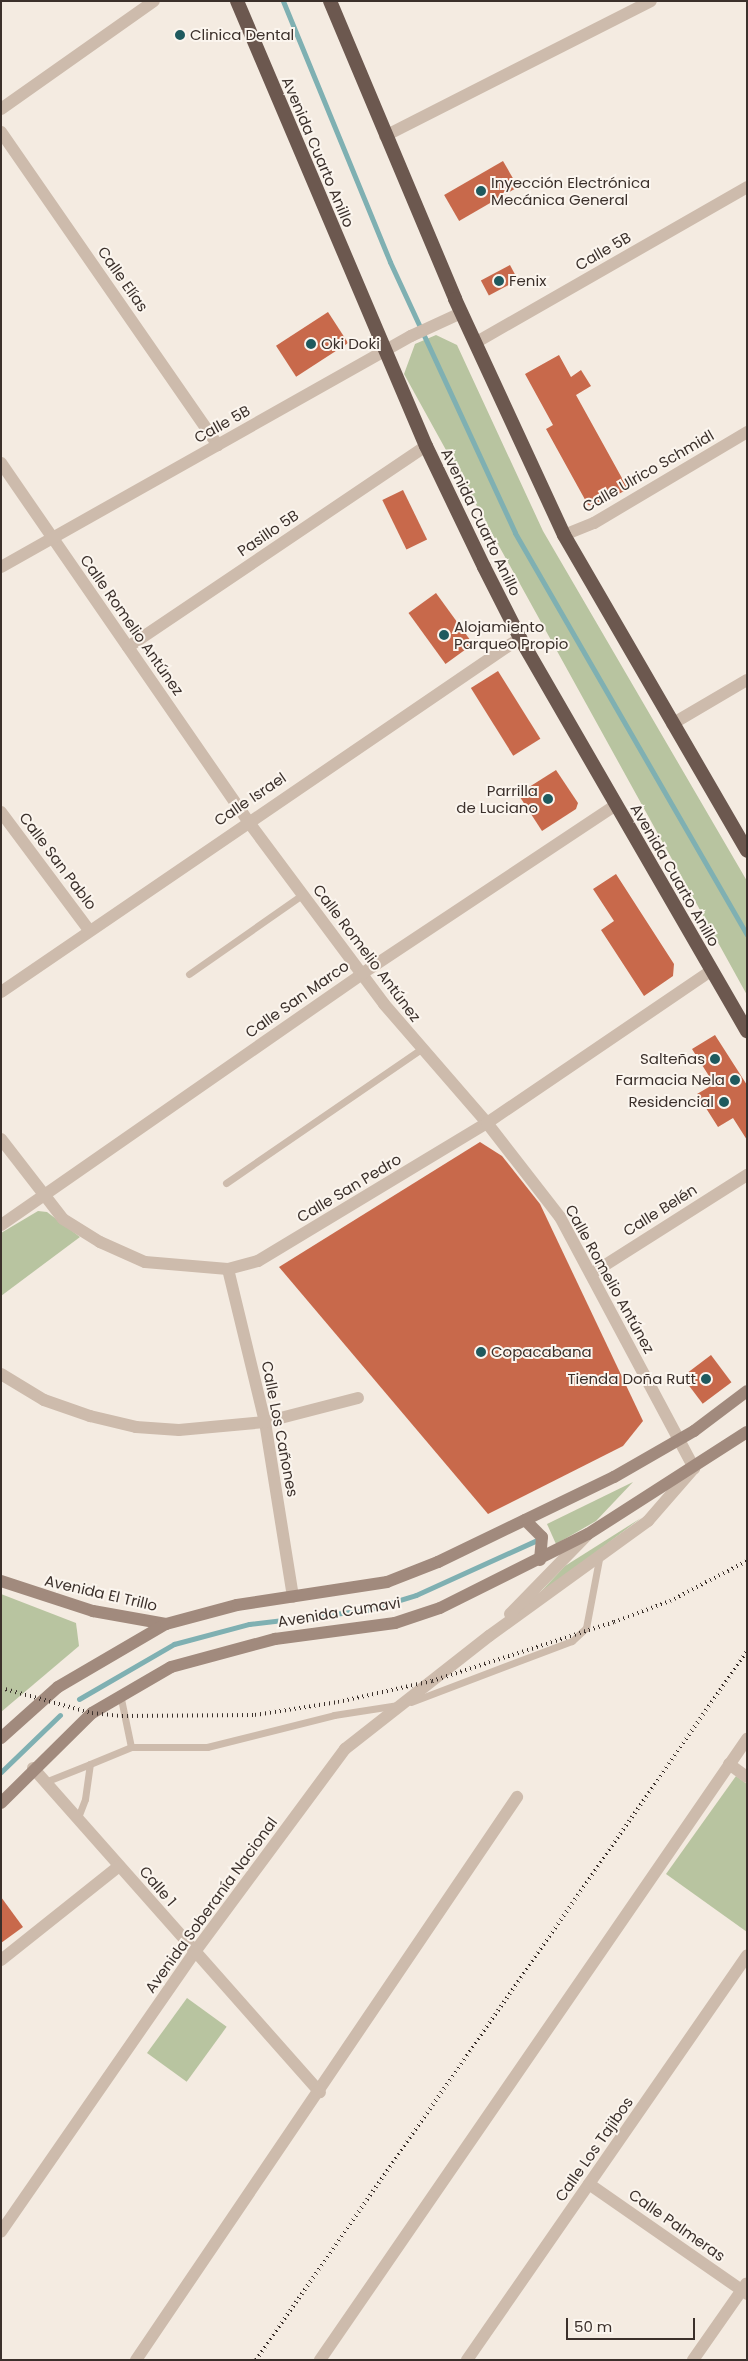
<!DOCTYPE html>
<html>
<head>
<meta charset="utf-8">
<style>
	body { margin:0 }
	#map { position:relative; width:748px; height:2361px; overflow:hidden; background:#f4ebe1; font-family:Poppins,sans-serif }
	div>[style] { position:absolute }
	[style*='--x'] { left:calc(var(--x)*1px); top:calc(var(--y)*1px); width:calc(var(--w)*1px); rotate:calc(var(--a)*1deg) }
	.green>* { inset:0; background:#b8c4a0; transform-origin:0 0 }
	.stream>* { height:5px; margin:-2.5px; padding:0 2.5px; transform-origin:2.5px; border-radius:2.5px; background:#7fb0b2 }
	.building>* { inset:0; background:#c8694b; transform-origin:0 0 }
	.service>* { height:7px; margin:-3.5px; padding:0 3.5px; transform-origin:3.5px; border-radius:3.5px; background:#cdbbac }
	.minor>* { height:12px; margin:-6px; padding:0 6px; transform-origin:6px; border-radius:6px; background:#cdbbac }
	.secondary>* { height:12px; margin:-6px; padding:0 6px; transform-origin:6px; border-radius:6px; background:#a18a7d }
	.trunk>* { height:14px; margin:-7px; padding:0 7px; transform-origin:7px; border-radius:7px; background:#6c584f }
	.rail>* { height:4px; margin-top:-2px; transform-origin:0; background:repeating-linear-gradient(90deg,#3b302b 0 1px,transparent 0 5px) }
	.dots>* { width:14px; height:14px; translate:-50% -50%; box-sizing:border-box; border:2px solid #fbf5ee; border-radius:50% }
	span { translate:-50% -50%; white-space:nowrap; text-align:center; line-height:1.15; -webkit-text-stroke:4px #fbf5ee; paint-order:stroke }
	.poi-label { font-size:15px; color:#3b302b }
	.left { translate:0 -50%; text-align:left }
	.right { translate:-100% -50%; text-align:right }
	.street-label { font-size:15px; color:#3b302b }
	.frame { position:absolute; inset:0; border:2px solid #3b302b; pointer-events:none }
	.scale { position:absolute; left:566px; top:2318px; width:129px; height:22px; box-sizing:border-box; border:2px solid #3b302b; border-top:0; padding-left:6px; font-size:15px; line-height:18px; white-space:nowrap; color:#3b302b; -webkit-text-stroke:4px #fbf5ee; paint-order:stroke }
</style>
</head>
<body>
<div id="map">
	<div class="green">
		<i style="clip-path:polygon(436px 335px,457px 345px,543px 531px,747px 881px,747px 995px,404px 374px,415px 344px)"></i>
		<i style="clip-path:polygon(38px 1211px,47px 1212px,80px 1237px,1px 1296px,1px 1233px)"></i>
		<i style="clip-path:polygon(633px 1482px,596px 1521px,556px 1544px,547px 1524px)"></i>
		<i style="clip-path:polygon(641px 1518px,532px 1601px,565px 1566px)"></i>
		<i style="clip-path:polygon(1px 1594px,76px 1623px,79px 1646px,1px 1712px)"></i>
		<i style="clip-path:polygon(736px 1776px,747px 1784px,747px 1932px,666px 1874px)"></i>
		<i style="left:187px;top:1998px;width:49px;height:68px;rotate:36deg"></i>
	</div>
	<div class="stream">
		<i style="--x:283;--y:1;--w:282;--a:67.7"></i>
		<i style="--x:390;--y:262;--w:298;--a:65.2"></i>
		<i style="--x:515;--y:533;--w:464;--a:60"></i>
		<i style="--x:79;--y:1699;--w:110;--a:-30.1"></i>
		<i style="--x:174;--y:1644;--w:78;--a:-14.9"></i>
		<i style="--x:249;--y:1624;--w:119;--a:-6.8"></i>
		<i style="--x:367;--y:1610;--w:51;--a:-17"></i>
		<i style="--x:416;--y:1595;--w:131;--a:-24.4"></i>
		<i style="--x:1;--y:1772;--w:82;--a:-44"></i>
	</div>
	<div class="building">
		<i style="left:503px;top:161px;width:30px;height:68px;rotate:60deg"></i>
		<i style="left:510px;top:265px;width:17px;height:33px;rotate:62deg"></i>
		<i style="left:328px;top:312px;width:37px;height:62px;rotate:57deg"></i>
		<i style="clip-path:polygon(559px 355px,571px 377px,581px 370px,591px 386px,576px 395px,628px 489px,596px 506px,588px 505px,546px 429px,553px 425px,525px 374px)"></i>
		<i style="left:403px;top:490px;width:55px;height:23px;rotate:64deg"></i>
		<i style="left:436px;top:593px;width:63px;height:34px;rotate:54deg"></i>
		<i style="left:498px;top:671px;width:80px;height:32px;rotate:58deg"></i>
		<i style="clip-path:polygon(556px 770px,578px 803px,576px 809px,542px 831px,518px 794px)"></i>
		<i style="clip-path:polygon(616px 874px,674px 964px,673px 976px,644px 996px,601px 930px,614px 921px,593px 889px)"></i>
		<i style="clip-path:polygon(715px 1035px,747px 1085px,747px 1140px,733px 1118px,718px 1127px,697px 1094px,714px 1084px,692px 1049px)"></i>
		<i style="clip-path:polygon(480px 1142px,502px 1156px,540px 1204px,643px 1421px,623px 1446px,488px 1514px,279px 1267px)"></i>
		<i style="left:711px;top:1355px;width:34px;height:36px;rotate:53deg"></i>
		<i style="clip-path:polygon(1px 1897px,23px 1927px,1px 1943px)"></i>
	</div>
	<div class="service">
		<i style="--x:189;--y:974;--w:138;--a:-35"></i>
		<i style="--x:226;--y:1183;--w:237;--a:-34.5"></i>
		<i style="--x:411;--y:1702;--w:172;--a:-20.8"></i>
		<i style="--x:572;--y:1641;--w:19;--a:-43"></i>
		<i style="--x:586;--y:1628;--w:70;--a:-79.3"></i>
		<i style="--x:131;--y:1747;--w:76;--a:0"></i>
		<i style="--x:207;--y:1747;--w:131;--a:-14.1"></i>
		<i style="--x:334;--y:1715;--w:65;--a:-8.9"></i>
		<i style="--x:45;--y:1782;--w:48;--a:-21.8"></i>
		<i style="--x:77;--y:1820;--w:22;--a:-69"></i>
		<i style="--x:85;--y:1799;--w:35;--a:-82"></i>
		<i style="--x:90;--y:1764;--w:44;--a:-22.5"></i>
		<i style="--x:131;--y:1747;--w:54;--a:-101.7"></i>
	</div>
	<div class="minor">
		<i style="--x:1;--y:109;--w:187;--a:-35.2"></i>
		<i style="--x:1;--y:132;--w:381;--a:55.3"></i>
		<i style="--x:385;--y:136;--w:298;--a:-26.9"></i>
		<i style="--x:475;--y:343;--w:314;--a:-29.8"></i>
		<i style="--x:1;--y:463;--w:434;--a:55.4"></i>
		<i style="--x:247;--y:820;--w:229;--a:53.3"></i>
		<i style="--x:384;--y:1004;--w:157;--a:49.1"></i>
		<i style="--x:487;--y:1123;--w:119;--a:52.2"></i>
		<i style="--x:560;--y:1217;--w:285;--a:61.9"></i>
		<i style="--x:694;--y:1468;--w:70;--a:131"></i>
		<i style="--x:648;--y:1521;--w:196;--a:144.1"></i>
		<i style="--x:489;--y:1636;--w:183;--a:141.9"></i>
		<i style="--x:345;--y:1749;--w:254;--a:126.5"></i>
		<i style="--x:194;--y:1953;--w:339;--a:124.7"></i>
		<i style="--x:564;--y:535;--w:32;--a:-22"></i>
		<i style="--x:594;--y:523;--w:178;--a:-30.7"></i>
		<i style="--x:1;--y:567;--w:471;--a:-29.4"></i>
		<i style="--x:411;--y:336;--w:55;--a:-24.7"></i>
		<i style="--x:128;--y:647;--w:359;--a:-34"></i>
		<i style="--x:672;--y:724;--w:87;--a:-30.4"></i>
		<i style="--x:1;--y:812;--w:147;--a:53.3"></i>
		<i style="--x:1;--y:992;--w:628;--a:-34.3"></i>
		<i style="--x:1;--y:1139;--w:101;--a:52.2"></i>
		<i style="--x:63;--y:1219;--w:44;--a:31.9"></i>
		<i style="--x:100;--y:1242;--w:49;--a:24"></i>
		<i style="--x:145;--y:1262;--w:83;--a:4.8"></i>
		<i style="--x:228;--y:1269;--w:31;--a:-15"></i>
		<i style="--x:258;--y:1261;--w:267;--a:-31.1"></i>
		<i style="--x:487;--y:1123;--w:272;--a:-34.2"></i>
		<i style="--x:1;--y:1225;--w:441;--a:-34.8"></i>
		<i style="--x:363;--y:973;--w:304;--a:-33.6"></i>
		<i style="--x:228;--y:1269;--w:157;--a:76.4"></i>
		<i style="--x:265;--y:1422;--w:177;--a:80.9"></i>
		<i style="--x:591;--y:1274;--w:185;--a:-32.4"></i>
		<i style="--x:1;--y:1374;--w:50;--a:31.2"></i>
		<i style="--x:44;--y:1400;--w:49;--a:19.2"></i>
		<i style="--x:90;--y:1416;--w:47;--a:13.4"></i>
		<i style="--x:136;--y:1427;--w:43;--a:4"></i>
		<i style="--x:179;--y:1430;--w:86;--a:-5.3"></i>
		<i style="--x:265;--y:1422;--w:96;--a:-14.5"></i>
		<i style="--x:510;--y:1614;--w:110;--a:-45.7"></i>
		<i style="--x:729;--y:1764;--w:22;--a:36"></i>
		<i style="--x:33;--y:1768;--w:433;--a:48.5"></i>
		<i style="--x:1;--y:1960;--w:151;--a:-38.5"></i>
		<i style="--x:589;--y:2184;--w:193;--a:34.8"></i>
		<i style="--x:136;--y:2360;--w:680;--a:-55.91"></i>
		<i style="--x:320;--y:2360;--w:754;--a:-55.49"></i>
		<i style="--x:467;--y:2360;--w:492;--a:-55.3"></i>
		<i style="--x:693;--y:2360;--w:93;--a:-55.1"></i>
	</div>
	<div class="secondary">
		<i style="--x:525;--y:1520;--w:24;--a:45"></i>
		<i style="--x:542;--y:1537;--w:23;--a:95"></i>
		<i style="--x:1;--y:1581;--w:97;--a:18.1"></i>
		<i style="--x:93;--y:1611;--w:74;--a:10.1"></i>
		<i style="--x:1;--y:1738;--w:76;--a:-41.8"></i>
		<i style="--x:58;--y:1687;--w:125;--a:-30.3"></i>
		<i style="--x:166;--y:1624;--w:73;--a:-15"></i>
		<i style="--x:237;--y:1605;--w:152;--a:-8.7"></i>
		<i style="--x:387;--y:1582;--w:55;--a:-21.4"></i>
		<i style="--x:438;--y:1562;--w:195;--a:-25.8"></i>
		<i style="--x:614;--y:1477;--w:92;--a:-29.9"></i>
		<i style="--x:694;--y:1431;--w:66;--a:-37"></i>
		<i style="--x:1;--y:1803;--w:128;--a:-44.7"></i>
		<i style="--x:92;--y:1713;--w:91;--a:-30.2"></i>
		<i style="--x:171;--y:1667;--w:108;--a:-15.1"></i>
		<i style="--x:275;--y:1639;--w:121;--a:-7.6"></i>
		<i style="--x:395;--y:1623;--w:47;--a:-18.4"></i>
		<i style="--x:440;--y:1608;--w:165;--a:-26.6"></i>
		<i style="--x:588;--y:1534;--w:189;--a:-32.7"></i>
	</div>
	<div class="trunk">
		<i style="--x:237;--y:1;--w:483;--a:67"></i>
		<i style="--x:426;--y:446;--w:134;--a:64.4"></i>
		<i style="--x:484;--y:567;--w:80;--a:63.1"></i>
		<i style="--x:520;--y:638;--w:454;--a:60"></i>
		<i style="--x:330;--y:1;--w:323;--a:67.2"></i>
		<i style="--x:455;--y:299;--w:260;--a:65.2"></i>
		<i style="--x:564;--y:535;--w:365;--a:59.9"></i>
	</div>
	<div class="rail">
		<i style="--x:1;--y:1688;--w:94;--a:15.4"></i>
		<i style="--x:92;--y:1713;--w:30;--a:6"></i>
		<i style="--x:122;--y:1716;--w:133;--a:-0.4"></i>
		<i style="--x:255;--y:1715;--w:84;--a:-8.9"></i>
		<i style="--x:338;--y:1702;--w:96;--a:-12.6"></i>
		<i style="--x:432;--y:1681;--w:191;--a:-18"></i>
		<i style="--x:614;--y:1622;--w:60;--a:-20.6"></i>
		<i style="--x:670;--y:1601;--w:87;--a:-27.5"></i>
		<i style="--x:256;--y:2360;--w:862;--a:-55.3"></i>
	</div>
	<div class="dots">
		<i style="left:180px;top:35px;background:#1f5a5e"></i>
		<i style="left:481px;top:191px;background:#1f5a5e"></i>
		<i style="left:499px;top:281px;background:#1f5a5e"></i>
		<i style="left:311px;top:344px;background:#1f5a5e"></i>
		<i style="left:444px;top:635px;background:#1f5a5e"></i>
		<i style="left:548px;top:799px;background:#1f5a5e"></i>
		<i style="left:715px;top:1059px;background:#1f5a5e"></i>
		<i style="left:735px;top:1080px;background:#1f5a5e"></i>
		<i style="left:724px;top:1102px;background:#1f5a5e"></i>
		<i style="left:481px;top:1352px;background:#1f5a5e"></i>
		<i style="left:706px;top:1379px;background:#1f5a5e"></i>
	</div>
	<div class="poi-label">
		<span class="left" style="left:190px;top:35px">Clinica Dental</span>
		<span class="left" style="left:491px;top:191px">Inyección Electrónica<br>Mecánica General</span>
		<span class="left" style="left:509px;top:281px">Fenix</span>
		<span class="left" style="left:321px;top:344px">Oki Doki</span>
		<span class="left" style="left:454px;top:635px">Alojamiento<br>Parqueo Propio</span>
		<span class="right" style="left:538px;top:799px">Parrilla<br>de Luciano</span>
		<span class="right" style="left:705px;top:1059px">Salteñas</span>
		<span class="right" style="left:725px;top:1080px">Farmacia Nela</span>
		<span class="right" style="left:714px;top:1102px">Residencial</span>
		<span class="left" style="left:491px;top:1352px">Copacabana</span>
		<span class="right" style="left:696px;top:1379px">Tienda Doña Rutt</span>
	</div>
	<div class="street-label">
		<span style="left:318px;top:152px;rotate:67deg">Avenida Cuarto Anillo</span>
		<span style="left:603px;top:251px;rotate:-30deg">Calle 5B</span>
		<span style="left:123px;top:279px;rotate:55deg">Calle Elías</span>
		<span style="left:222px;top:424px;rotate:-29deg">Calle 5B</span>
		<span style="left:648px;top:471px;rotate:-30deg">Calle Ulrico Schmidl</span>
		<span style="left:481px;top:522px;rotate:64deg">Avenida Cuarto Anillo</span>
		<span style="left:268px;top:533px;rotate:-34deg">Pasillo 5B</span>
		<span style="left:132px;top:625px;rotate:55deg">Calle Romelio Antúnez</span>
		<span style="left:250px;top:799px;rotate:-34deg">Calle Israel</span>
		<span style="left:58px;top:861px;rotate:53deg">Calle San Pablo</span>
		<span style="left:675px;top:875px;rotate:60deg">Avenida Cuarto Anillo</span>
		<span style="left:367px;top:953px;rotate:53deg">Calle Romelio Antúnez</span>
		<span style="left:297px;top:999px;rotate:-35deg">Calle San Marco</span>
		<span style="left:349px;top:1188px;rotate:-31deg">Calle San Pedro</span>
		<span style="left:660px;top:1210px;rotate:-32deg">Calle Belén</span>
		<span style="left:610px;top:1279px;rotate:61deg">Calle Romelio Antúnez</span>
		<span style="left:280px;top:1429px;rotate:79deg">Calle Los Cañones</span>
		<span style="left:101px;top:1593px;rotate:13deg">Avenida El Trillo</span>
		<span style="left:339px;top:1612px;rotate:-9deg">Avenida Cumavi</span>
		<span style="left:158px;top:1886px;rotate:49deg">Calle 1</span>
		<span style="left:211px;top:1905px;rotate:-54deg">Avenida Soberanía Nacional</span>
		<span style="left:594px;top:2149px;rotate:-55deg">Calle Los Tajibos</span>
		<span style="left:677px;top:2225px;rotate:35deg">Calle Palmeras</span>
	</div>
	<div class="frame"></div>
	<div class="scale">50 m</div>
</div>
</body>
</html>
